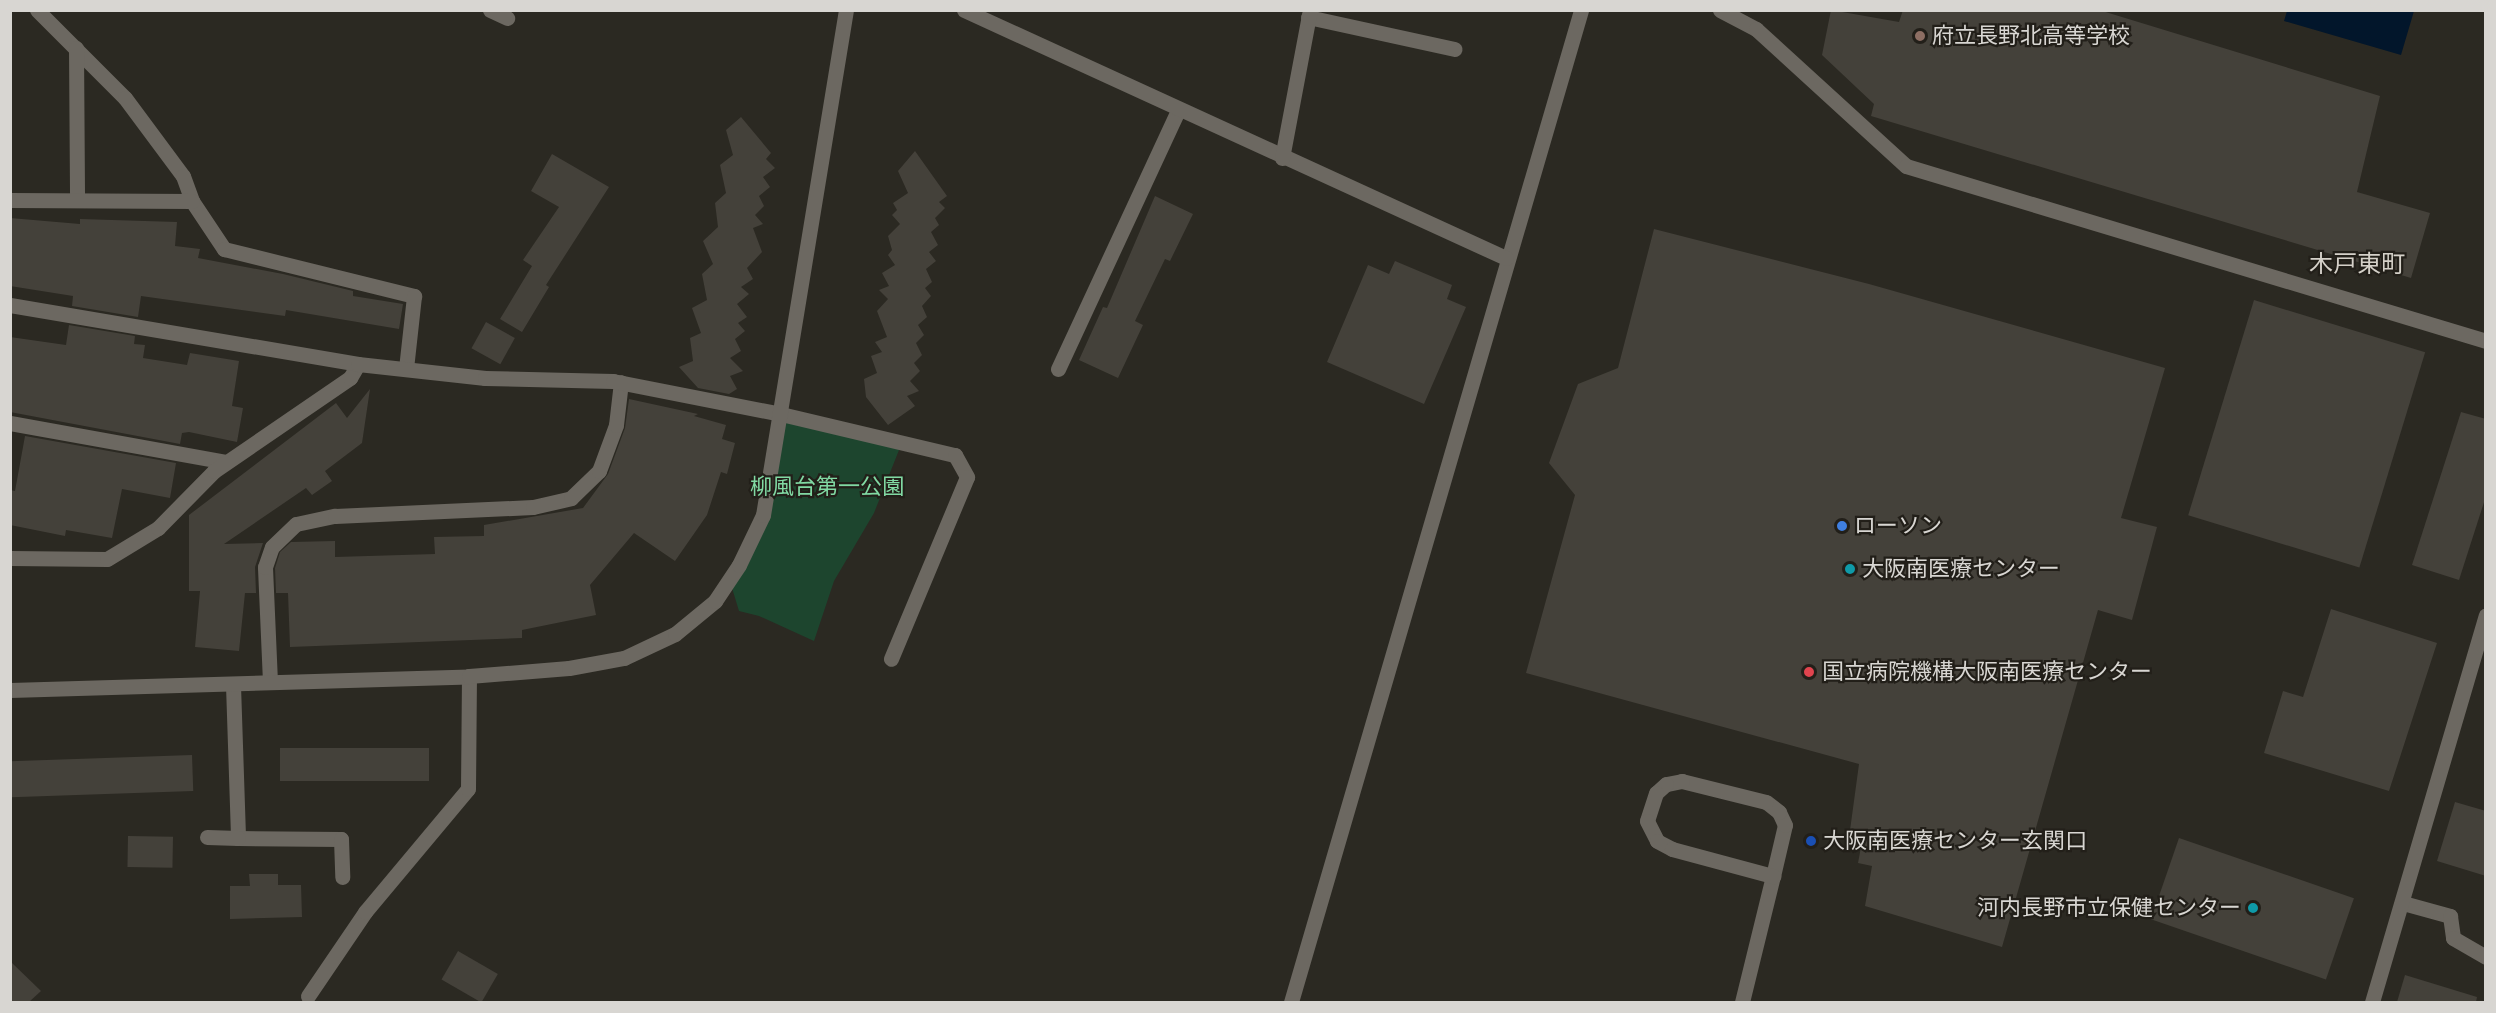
<!DOCTYPE html>
<html>
<head>
<meta charset="utf-8">
<style>
	body { margin:0 }
	#map { position:relative; width:2496px; height:1013px; overflow:hidden; background:#2b2922; font-family:Signika,"Noto Sans JP",sans-serif }
	div>[style] { position:absolute }
	[style*='--x'] { left:calc(var(--x)*1px); top:calc(var(--y)*1px); width:calc(var(--w)*1px); rotate:calc(var(--a)*1deg) }
	.green>* { inset:0; background:#1d452e }
	.water>* { inset:0; background:#02162b }
	.building>* { inset:0; background:#44413a; transform-origin:0 0 }
	.service>* { height:15px; margin:-7.5px; padding:0 7.5px; transform-origin:7.5px; border-radius:7.5px; background:#6c6861 }
	.minor>* { height:15px; margin:-7.5px; padding:0 7.5px; transform-origin:7.5px; border-radius:7.5px; background:#6c6861 }
	.tertiary>* { height:15px; margin:-7.5px; padding:0 7.5px; transform-origin:7.5px; border-radius:7.5px; background:#6c6861 }
	.dots>* { width:16px; height:16px; translate:-50% -50%; box-sizing:border-box; border:3px solid #221f19; border-radius:50% }
	span { translate:-50% -50%; white-space:nowrap; text-align:center; line-height:1.15; -webkit-text-stroke:4.5px #221f19; paint-order:stroke }
	.poi-label { font-size:22px; color:#d8d6d2 }
	.left { translate:0 -50%; text-align:left }
	.right { translate:-100% -50%; text-align:right }
	.park-label { font-size:22px; color:#81d9a3 }
	.neighbourhood-label { font-size:24px; color:#d4d0c8 }
	.frame { position:absolute; inset:0; border:12px solid #d8d6d2; pointer-events:none }
</style>
</head>
<body>
<div id="map">
	<div class="green">
		<i style="clip-path:polygon(785px 418px,901px 445px,874px 513px,834px 581px,814px 641px,759px 616px,739px 611px,732px 588px,743px 570px)"></i>
	</div>
	<div class="water">
		<i style="clip-path:polygon(2287px 11px,2287px 10px,2414px 11px,2401px 55px,2284px 21px)"></i>
	</div>
	<div class="building">
		<i style="clip-path:polygon(1831px 10px,1899px 22px,1903px 10px,2099px 10px,2380px 96px,2357px 192px,2430px 213px,2411px 278px,1871px 116px,1874px 104px,1822px 55px)"></i>
		<i style="clip-path:polygon(741px 117px,771px 153px,766px 159px,775px 168px,763px 177px,770px 187px,759px 196px,764px 206px,755px 215px,763px 224px,753px 228px,762px 252px,747px 268px,753px 279px,741px 287px,749px 294px,737px 304px,747px 317px,738px 323px,745px 331px,735px 339px,741px 351px,730px 358px,743px 371px,730px 376px,737px 389px,729px 394px,698px 388px,679px 367px,693px 361px,690px 338px,701px 333px,692px 308px,707px 300px,702px 274px,713px 264px,703px 241px,718px 227px,715px 203px,726px 193px,720px 165px,733px 155px,726px 130px)"></i>
		<i style="clip-path:polygon(915px 151px,947px 196px,939px 202px,945px 208px,935px 218px,939px 225px,931px 232px,938px 245px,929px 252px,936px 261px,926px 269px,932px 282px,925px 288px,931px 296px,922px 306px,927px 317px,918px 325px,924px 335px,916px 343px,922px 355px,914px 363px,920px 371px,910px 381px,919px 391px,907px 396px,915px 406px,888px 425px,866px 397px,864px 379px,877px 373px,871px 356px,882px 352px,875px 342px,887px 337px,877px 311px,888px 299px,879px 290px,889px 286px,882px 273px,895px 265px,888px 255px,892px 250px,888px 236px,900px 224px,892px 215px,897px 210px,893px 203px,908px 193px,898px 171px)"></i>
		<i style="clip-path:polygon(552px 154px,609px 187px,546px 285px,549px 287px,522px 332px,500px 319px,532px 266px,523px 260px,559px 207px,531px 191px)"></i>
		<i style="clip-path:polygon(1155px 196px,1193px 214px,1170px 261px,1165px 259px,1135px 321px,1143px 325px,1118px 378px,1079px 360px,1103px 307px,1107px 308px)"></i>
		<i style="clip-path:polygon(10px 218px,80px 224px,80px 219px,177px 222px,175px 246px,200px 249px,198px 258px,283px 274px,353px 291px,353px 296px,403px 304px,399px 329px,286px 310px,285px 316px,141px 296px,138px 317px,72px 306px,73px 296px,10px 286px)"></i>
		<i style="clip-path:polygon(1654px 229px,1869px 284px,2165px 368px,2121px 518px,2157px 527px,2132px 620px,2098px 610px,2002px 947px,1865px 906px,1872px 866px,1858px 863px,1861px 847px,1848px 845px,1859px 764px,1526px 673px,1575px 495px,1549px 463px,1578px 384px,1618px 368px)"></i>
		<i style="clip-path:polygon(1395px 261px,1452px 285px,1447px 299px,1466px 307px,1424px 404px,1327px 362px,1368px 265px,1389px 274px)"></i>
		<i style="left:2254px;top:300px;width:179px;height:225px;rotate:17deg"></i>
		<i style="left:486px;top:322px;width:33px;height:30px;rotate:29deg"></i>
		<i style="clip-path:polygon(69px 325px,135px 336px,134px 344px,145px 345px,143px 358px,187px 365px,190px 353px,239px 361px,232px 406px,243px 408px,237px 442px,189px 432px,182px 433px,180px 444px,10px 412px,10px 337px,66px 345px)"></i>
		<i style="clip-path:polygon(370px 389px,362px 443px,325px 471px,332px 481px,312px 495px,306px 488px,224px 544px,263px 543px,255px 567px,256px 593px,245px 593px,239px 651px,195px 647px,200px 591px,189px 591px,189px 515px,336px 403px,347px 418px)"></i>
		<i style="clip-path:polygon(629px 399px,698px 414px,694px 416px,726px 425px,722px 439px,735px 443px,727px 474px,721px 472px,707px 515px,675px 561px,634px 533px,590px 585px,596px 615px,522px 630px,522px 638px,290px 647px,288px 593px,276px 593px,275px 568px,280px 552px,291px 542px,335px 541px,335px 557px,435px 554px,434px 537px,484px 536px,484px 525px,583px 508px,608px 474px,625px 428px)"></i>
		<i style="clip-path:polygon(2461px 412px,2486px 419px,2486px 496px,2459px 580px,2412px 565px)"></i>
		<i style="clip-path:polygon(25px 436px,176px 463px,170px 498px,122px 489px,112px 538px,66px 530px,65px 536px,10px 525px,10px 490px,15px 491px)"></i>
		<i style="clip-path:polygon(2331px 609px,2437px 643px,2389px 791px,2264px 753px,2283px 691px,2303px 697px)"></i>
		<i style="left:429px;top:748px;width:33px;height:149px;rotate:90deg"></i>
		<i style="left:192px;top:755px;width:36px;height:182px;rotate:88deg"></i>
		<i style="clip-path:polygon(2455px 802px,2486px 811px,2486px 876px,2437px 861px)"></i>
		<i style="left:128px;top:836px;width:45px;height:31px;rotate:1deg"></i>
		<i style="left:2179px;top:838px;width:185px;height:86px;rotate:19deg"></i>
		<i style="clip-path:polygon(249px 874px,278px 874px,278px 885px,301px 885px,302px 917px,230px 919px,230px 886px,250px 886px)"></i>
		<i style="left:458px;top:951px;width:46px;height:33px;rotate:30deg"></i>
		<i style="clip-path:polygon(10px 961px,41px 991px,29px 1002px,10px 1002px)"></i>
		<i style="clip-path:polygon(2405px 975px,2477px 997px,2476px 1002px,2397px 1002px)"></i>
	</div>
	<div class="service">
		<i style="--x:2403;--y:903;--w:49;--a:15.5"></i>
		<i style="--x:2450;--y:916;--w:22;--a:82"></i>
		<i style="--x:2453;--y:938;--w:38;--a:30"></i>
		<i style="--x:1742;--y:1002;--w:130;--a:-76.2"></i>
		<i style="--x:1773;--y:876;--w:52;--a:-76.8"></i>
		<i style="--x:1785;--y:825;--w:14;--a:-115"></i>
		<i style="--x:1779;--y:812;--w:16;--a:-142"></i>
		<i style="--x:1766;--y:802;--w:87;--a:-166"></i>
		<i style="--x:1682;--y:781;--w:16;--a:169"></i>
		<i style="--x:1666;--y:784;--w:13;--a:138"></i>
		<i style="--x:1656;--y:793;--w:29;--a:108"></i>
		<i style="--x:1647;--y:821;--w:22;--a:63"></i>
		<i style="--x:1657;--y:841;--w:17;--a:28"></i>
		<i style="--x:1672;--y:849;--w:105;--a:15"></i>
	</div>
	<div class="minor">
		<i style="--x:37;--y:10;--w:124;--a:45"></i>
		<i style="--x:125;--y:98;--w:97;--a:53.4"></i>
		<i style="--x:183;--y:176;--w:27;--a:70"></i>
		<i style="--x:192;--y:201;--w:58;--a:56.3"></i>
		<i style="--x:224;--y:249;--w:196;--a:13.9"></i>
		<i style="--x:414;--y:296;--w:73;--a:96.3"></i>
		<i style="--x:490;--y:10;--w:19;--a:25"></i>
		<i style="--x:1720;--y:10;--w:41;--a:27.8"></i>
		<i style="--x:1756;--y:29;--w:203;--a:42.4"></i>
		<i style="--x:1906;--y:166;--w:606;--a:16.79"></i>
		<i style="--x:1308;--y:17;--w:150;--a:12.3"></i>
		<i style="--x:76;--y:48;--w:150;--a:89.6"></i>
		<i style="--x:10;--y:200;--w:182;--a:0.3"></i>
		<i style="--x:1058;--y:369;--w:285;--a:-65.1"></i>
		<i style="--x:781;--y:414;--w:179;--a:13.3"></i>
		<i style="--x:955;--y:455;--w:25;--a:61"></i>
		<i style="--x:967;--y:477;--w:197;--a:112.7"></i>
		<i style="--x:10;--y:423;--w:219;--a:10.2"></i>
		<i style="--x:10;--y:558;--w:97;--a:0.6"></i>
		<i style="--x:107;--y:559;--w:60;--a:-31.3"></i>
		<i style="--x:158;--y:528;--w:80;--a:-45.5"></i>
		<i style="--x:214;--y:471;--w:165;--a:-34.4"></i>
		<i style="--x:350;--y:378;--w:16;--a:-60"></i>
		<i style="--x:270;--y:682;--w:115;--a:-92.5"></i>
		<i style="--x:265;--y:567;--w:21;--a:-71"></i>
		<i style="--x:272;--y:547;--w:33;--a:-44"></i>
		<i style="--x:296;--y:524;--w:40;--a:-12"></i>
		<i style="--x:335;--y:516;--w:198;--a:-2.6"></i>
		<i style="--x:533;--y:507;--w:39;--a:-13"></i>
		<i style="--x:571;--y:498;--w:39;--a:-44"></i>
		<i style="--x:599;--y:471;--w:49;--a:-69.7"></i>
		<i style="--x:616;--y:425;--w:43;--a:-83.4"></i>
		<i style="--x:233;--y:685;--w:153;--a:88.1"></i>
		<i style="--x:238;--y:838;--w:103;--a:0.6"></i>
		<i style="--x:341;--y:839;--w:38;--a:88"></i>
		<i style="--x:207;--y:837;--w:31;--a:2"></i>
		<i style="--x:308;--y:996;--w:102;--a:-55.8"></i>
		<i style="--x:365;--y:912;--w:160;--a:-50.1"></i>
		<i style="--x:468;--y:789;--w:113;--a:-89.5"></i>
		<i style="--x:1291;--y:1002;--w:1034;--a:-73.7"></i>
	</div>
	<div class="tertiary">
		<i style="--x:964;--y:10;--w:596;--a:24.59"></i>
		<i style="--x:1282;--y:158;--w:151;--a:-79.3"></i>
		<i style="--x:10;--y:305;--w:353;--a:9.6"></i>
		<i style="--x:358;--y:364;--w:128;--a:6.3"></i>
		<i style="--x:485;--y:378;--w:128;--a:1.3"></i>
		<i style="--x:613;--y:381;--w:171;--a:11.1"></i>
		<i style="--x:10;--y:690;--w:459;--a:-1.7"></i>
		<i style="--x:469;--y:676;--w:100;--a:-4.6"></i>
		<i style="--x:569;--y:668;--w:56;--a:-10.3"></i>
		<i style="--x:624;--y:658;--w:56;--a:-25.2"></i>
		<i style="--x:675;--y:634;--w:52;--a:-39.5"></i>
		<i style="--x:715;--y:601;--w:43;--a:-56.3"></i>
		<i style="--x:739;--y:565;--w:55;--a:-64.4"></i>
		<i style="--x:763;--y:515;--w:512;--a:-80.67"></i>
		<i style="--x:2372;--y:1002;--w:403;--a:-73.6"></i>
	</div>
	<div class="dots">
		<i style="left:1920px;top:36px;background:#8d6e63"></i>
		<i style="left:1842px;top:526px;background:#3f7fe0"></i>
		<i style="left:1850px;top:569px;background:#0f9aa8"></i>
		<i style="left:1809px;top:672px;background:#e0444e"></i>
		<i style="left:1811px;top:841px;background:#1a4fb4"></i>
		<i style="left:2253px;top:908px;background:#0f9aa8"></i>
	</div>
	<div class="poi-label">
		<span class="left" style="left:1932px;top:36px">府立長野北高等学校</span>
		<span class="left" style="left:1854px;top:526px">ローソン</span>
		<span class="left" style="left:1862px;top:569px">大阪南医療センター</span>
		<span class="left" style="left:1822px;top:672px">国立病院機構大阪南医療センター</span>
		<span class="left" style="left:1823px;top:841px">大阪南医療センター玄関口</span>
		<span class="right" style="left:2241px;top:908px">河内長野市立保健センター</span>
	</div>
	<div class="park-label">
		<span style="left:827px;top:487px">柳風台第一公園</span>
	</div>
	<div class="neighbourhood-label">
		<span style="left:2357px;top:265px">木戸東町</span>
	</div>
	<div class="frame"></div>
</div>
</body>
</html>
